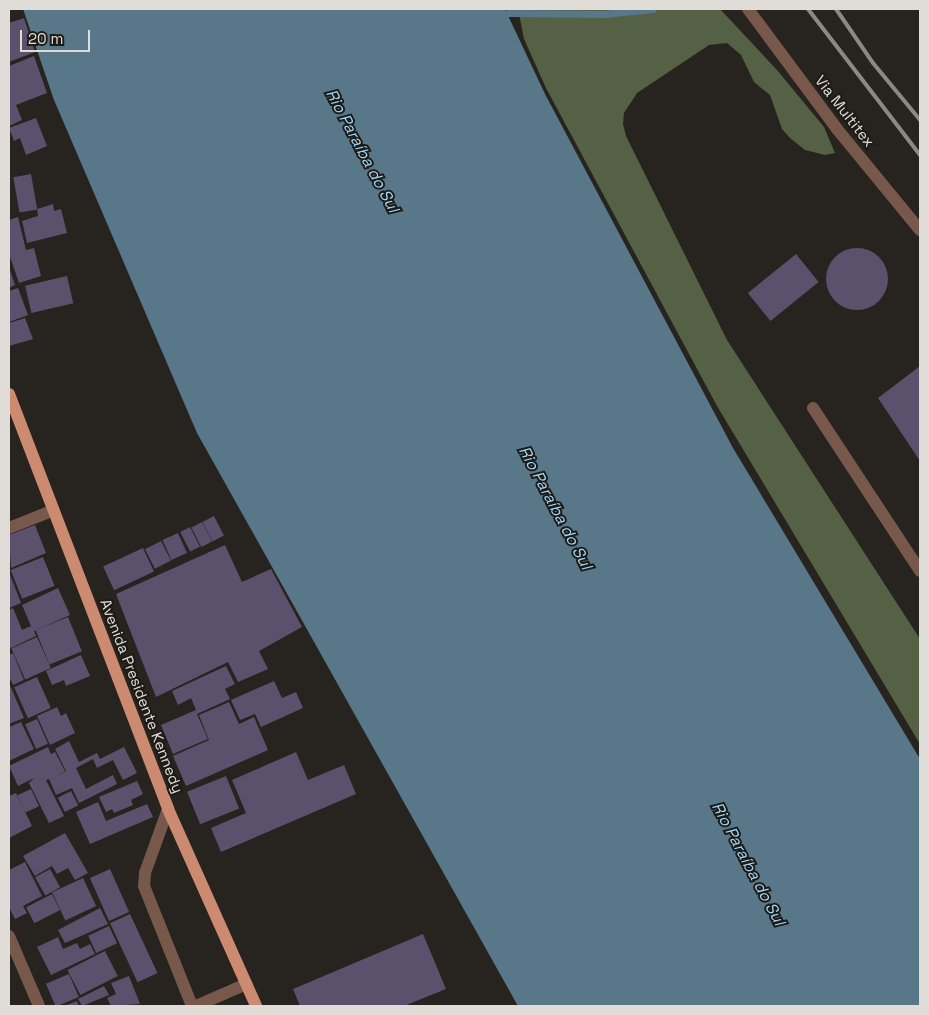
<!DOCTYPE html>
<html>
<head>
<meta charset="utf-8">
<style>
	body { margin:0 }
	#map { position:relative; width:929px; height:1015px; overflow:hidden; background:#27231e; font-family:"Space Grotesk",sans-serif }
	div>[style] { position:absolute }
	[style*='--x'] { left:calc(var(--x)*1px); top:calc(var(--y)*1px); width:calc(var(--w)*1px); rotate:calc(var(--a)*1deg) }
	.forest>* { inset:0; background:#546145 }
	.water>* { inset:0; background:#587789 }
	.stream>* { height:7px; margin:-3.5px; padding:0 3.5px; transform-origin:3.5px; border-radius:3.5px; background:#587789 }
	.building>* { inset:0; background:#5c516c; transform-origin:0 0 }
	.round { border-radius:50% }
	.minor>* { height:12px; margin:-6px; padding:0 6px; transform-origin:6px; border-radius:6px; background:#78584b }
	.major>* { height:12px; margin:-6px; padding:0 6px; transform-origin:6px; border-radius:6px; background:#cc8a71 }
	.rail>* { height:4px; margin:-2px; padding:0 2px; transform-origin:2px; border-radius:2px; background:#8c8984 }
	span { translate:-50% -50%; white-space:nowrap; text-align:center; line-height:1.15; -webkit-text-stroke:4px #1e1a15; paint-order:stroke }
	.street-label { font-size:15px; color:#e0ddd9 }
	.water-label { font-size:16px; color:#9ed7f9; font-style:italic }
	.frame { position:absolute; inset:0; border:10px solid #e0ddd9; pointer-events:none }
	.scale { position:absolute; left:20px; top:30px; width:70px; height:22px; box-sizing:border-box; border:2px solid #e0ddd9; border-top:0; padding-left:6px; font-size:15px; line-height:18px; white-space:nowrap; color:#e0ddd9; -webkit-text-stroke:4px #1e1a15; paint-order:stroke }
</style>
</head>
<body>
<div id="map">
	<div class="forest">
		<i style="clip-path:polygon(518px 9px,720px 9px,777px 70px,824px 127px,835px 153px,825px 155px,805px 150px,790px 138px,782px 129px,770px 95px,754px 82px,741px 55px,727px 43px,709px 45px,637px 93px,624px 113px,623px 124px,626px 136px,727px 340px,920px 639px,920px 744px,717px 406px,546px 88px,524px 39px)"></i>
	</div>
	<div class="water">
		<i style="clip-path:polygon(23px 9px,505px 9px,545px 94px,733px 448px,920px 759px,920px 1006px,518px 1006px,197px 433px,54px 100px)"></i>
	</div>
	<div class="stream">
		<i style="--x:508;--y:13;--w:96;--a:0.6"></i>
		<i style="--x:604;--y:14;--w:49;--a:-5.8"></i>
	</div>
	<div class="building">
		<i style="clip-path:polygon(24px 18px,35px 52px,9px 62px,9px 23px)"></i>
		<i style="clip-path:polygon(34px 56px,47px 93px,16px 105px,22px 120px,9px 126px,9px 66px)"></i>
		<i style="clip-path:polygon(36px 118px,47px 146px,26px 155px,20px 138px,14px 141px,9px 128px)"></i>
		<i style="left:31px;top:174px;width:36px;height:18px;rotate:80deg"></i>
		<i style="clip-path:polygon(53px 204px,54px 211px,61px 209px,67px 233px,27px 243px,22px 221px,38px 216px,37px 209px)"></i>
		<i style="clip-path:polygon(18px 217px,26px 250px,34px 248px,41px 276px,19px 283px,9px 254px,9px 220px)"></i>
		<i class="round" style="left:826px;top:248px;width:62px;height:62px"></i>
		<i style="left:796px;top:254px;width:36px;height:62px;rotate:51deg"></i>
		<i style="clip-path:polygon(9px 267px,15px 285px,9px 288px)"></i>
		<i style="left:67px;top:276px;width:28px;height:43px;rotate:77deg"></i>
		<i style="clip-path:polygon(18px 288px,28px 315px,9px 322px,9px 291px)"></i>
		<i style="clip-path:polygon(25px 318px,33px 339px,9px 346px,9px 323px)"></i>
		<i style="clip-path:polygon(920px 366px,920px 461px,878px 398px)"></i>
		<i style="left:214px;top:516px;width:22px;height:13px;rotate:63deg"></i>
		<i style="left:202px;top:522px;width:22px;height:12px;rotate:63deg"></i>
		<i style="clip-path:polygon(35px 525px,46px 553px,11px 568px,9px 535px)"></i>
		<i style="left:190px;top:527px;width:22px;height:11px;rotate:63deg"></i>
		<i style="left:178px;top:533px;width:22px;height:17px;rotate:66deg"></i>
		<i style="left:161px;top:541px;width:22px;height:18px;rotate:63deg"></i>
		<i style="clip-path:polygon(225px 545px,242px 582px,271px 569px,302px 627px,259px 651px,268px 669px,238px 682px,228px 662px,156px 697px,116px 594px)"></i>
		<i style="left:143px;top:548px;width:26px;height:44px;rotate:65deg"></i>
		<i style="left:43px;top:557px;width:31px;height:35px;rotate:68deg"></i>
		<i style="clip-path:polygon(9px 572px,21px 603px,9px 608px)"></i>
		<i style="clip-path:polygon(58px 588px,70px 615px,34px 631px,36px 636px,9px 649px,9px 610px,13px 608px,22px 630px,31px 626px,22px 605px)"></i>
		<i style="left:68px;top:617px;width:37px;height:35px;rotate:68deg"></i>
		<i style="left:37px;top:637px;width:34px;height:28px;rotate:66deg"></i>
		<i style="clip-path:polygon(13px 653px,24px 680px,13px 685px,9px 676px,9px 655px)"></i>
		<i style="clip-path:polygon(81px 655px,90px 676px,66px 686px,64px 680px,52px 685px,46px 671px)"></i>
		<i style="clip-path:polygon(226px 666px,235px 684px,225px 689px,230px 699px,197px 714px,208px 739px,173px 754px,161px 725px,196px 710px,191px 698px,178px 705px,172px 691px)"></i>
		<i style="left:37px;top:677px;width:34px;height:25px;rotate:66deg"></i>
		<i style="clip-path:polygon(274px 681px,282px 698px,296px 692px,303px 708px,261px 727px,255px 714px,240px 720px,231px 700px)"></i>
		<i style="clip-path:polygon(9px 683px,24px 718px,9px 724px)"></i>
		<i style="clip-path:polygon(229px 702px,239px 724px,254px 717px,268px 750px,186px 786px,173px 756px,209px 740px,199px 715px)"></i>
		<i style="clip-path:polygon(57px 707px,61px 716px,66px 713px,75px 733px,50px 745px,37px 716px)"></i>
		<i style="left:37px;top:719px;width:27px;height:13px;rotate:66deg"></i>
		<i style="clip-path:polygon(21px 722px,34px 749px,9px 761px,9px 727px)"></i>
		<i style="clip-path:polygon(69px 741px,79px 762px,97px 753px,100px 759px,124px 747px,137px 773px,123px 780px,113px 760px,97px 768px,93px 759px,76px 768px,86px 789px,113px 775px,117px 784px,79px 803px,72px 788px,56px 795px,49px 779px,46px 780px,64px 816px,49px 823px,29px 783px,34px 778px,18px 786px,9px 766px,48px 747px,51px 754px,55px 752px,65px 771px,56px 776px,66px 771px,55px 749px)"></i>
		<i style="clip-path:polygon(296px 752px,308px 780px,344px 765px,356px 794px,221px 852px,211px 828px,246px 813px,232px 780px)"></i>
		<i style="left:226px;top:776px;width:35px;height:42px;rotate:68deg"></i>
		<i style="clip-path:polygon(137px 781px,143px 794px,131px 800px,133px 805px,114px 813px,112px 809px,106px 812px,99px 797px)"></i>
		<i style="left:31px;top:789px;width:19px;height:15px;rotate:65deg"></i>
		<i style="left:71px;top:791px;width:16px;height:15px;rotate:63deg"></i>
		<i style="clip-path:polygon(16px 793px,32px 826px,9px 838px,9px 796px)"></i>
		<i style="clip-path:polygon(98px 802px,106px 821px,147px 804px,153px 817px,90px 844px,76px 812px)"></i>
		<i style="clip-path:polygon(65px 833px,88px 873px,75px 880px,68px 868px,57px 874px,52px 866px,35px 876px,23px 856px)"></i>
		<i style="clip-path:polygon(25px 862px,42px 896px,23px 906px,27px 913px,15px 919px,9px 907px,9px 870px)"></i>
		<i style="left:50px;top:869px;width:21px;height:17px;rotate:61deg"></i>
		<i style="left:110px;top:869px;width:47px;height:22px;rotate:66deg"></i>
		<i style="left:83px;top:878px;width:31px;height:34px;rotate:65deg"></i>
		<i style="left:52px;top:894px;width:18px;height:29px;rotate:63deg"></i>
		<i style="clip-path:polygon(100px 908px,108px 924px,65px 943px,58px 930px)"></i>
		<i style="left:130px;top:914px;width:65px;height:22px;rotate:65deg"></i>
		<i style="left:109px;top:926px;width:19px;height:23px;rotate:65deg"></i>
		<i style="clip-path:polygon(423px 934px,446px 989px,404px 1006px,300px 1006px,293px 989px)"></i>
		<i style="clip-path:polygon(58px 937px,63px 949px,77px 943px,80px 949px,90px 944px,95px 954px,51px 975px,37px 947px)"></i>
		<i style="left:105px;top:951px;width:28px;height:42px;rotate:63deg"></i>
		<i style="left:69px;top:974px;width:25px;height:25px;rotate:67deg"></i>
		<i style="clip-path:polygon(129px 976px,140px 1004px,111px 1006px,107px 998px,116px 994px,111px 983px)"></i>
		<i style="clip-path:polygon(104px 986px,109px 995px,82px 1006px,78px 999px)"></i>
		<i style="clip-path:polygon(77px 1001px,79px 1006px,64px 1006px)"></i>
	</div>
	<div class="minor">
		<i style="--x:748;--y:9;--w:149;--a:53.4"></i>
		<i style="--x:837;--y:129;--w:131;--a:50.6"></i>
		<i style="--x:813;--y:408;--w:195;--a:56.7"></i>
		<i style="--x:9;--y:528;--w:48;--a:-21.8"></i>
		<i style="--x:168;--y:809;--w:68;--a:109.8"></i>
		<i style="--x:145;--y:873;--w:13;--a:94"></i>
		<i style="--x:144;--y:886;--w:129;--a:68.2"></i>
		<i style="--x:9;--y:936;--w:76;--a:66.8"></i>
		<i style="--x:196;--y:1006;--w:55;--a:-23.7"></i>
	</div>
	<div class="major">
		<i style="--x:9;--y:394;--w:444;--a:69"></i>
		<i style="--x:168;--y:809;--w:216;--a:65.9"></i>
	</div>
	<div class="rail">
		<i style="--x:808;--y:9;--w:184;--a:52.5"></i>
		<i style="--x:836;--y:9;--w:65;--a:55.6"></i>
		<i style="--x:873;--y:63;--w:74;--a:50.5"></i>
	</div>
	<div class="street-label">
		<span style="left:845px;top:111px;rotate:52deg">Via Multitex</span>
		<span style="left:142px;top:696px;rotate:69deg">Avenida Presidente Kennedy</span>
	</div>
	<div class="water-label">
		<span style="left:362px;top:151px;rotate:62deg">Rio Paraíba do Sul</span>
		<span style="left:555px;top:508px;rotate:62deg">Rio Paraíba do Sul</span>
		<span style="left:748px;top:864px;rotate:62deg">Rio Paraíba do Sul</span>
	</div>
	<div class="frame"></div>
	<div class="scale">20 m</div>
</div>
</body>
</html>
